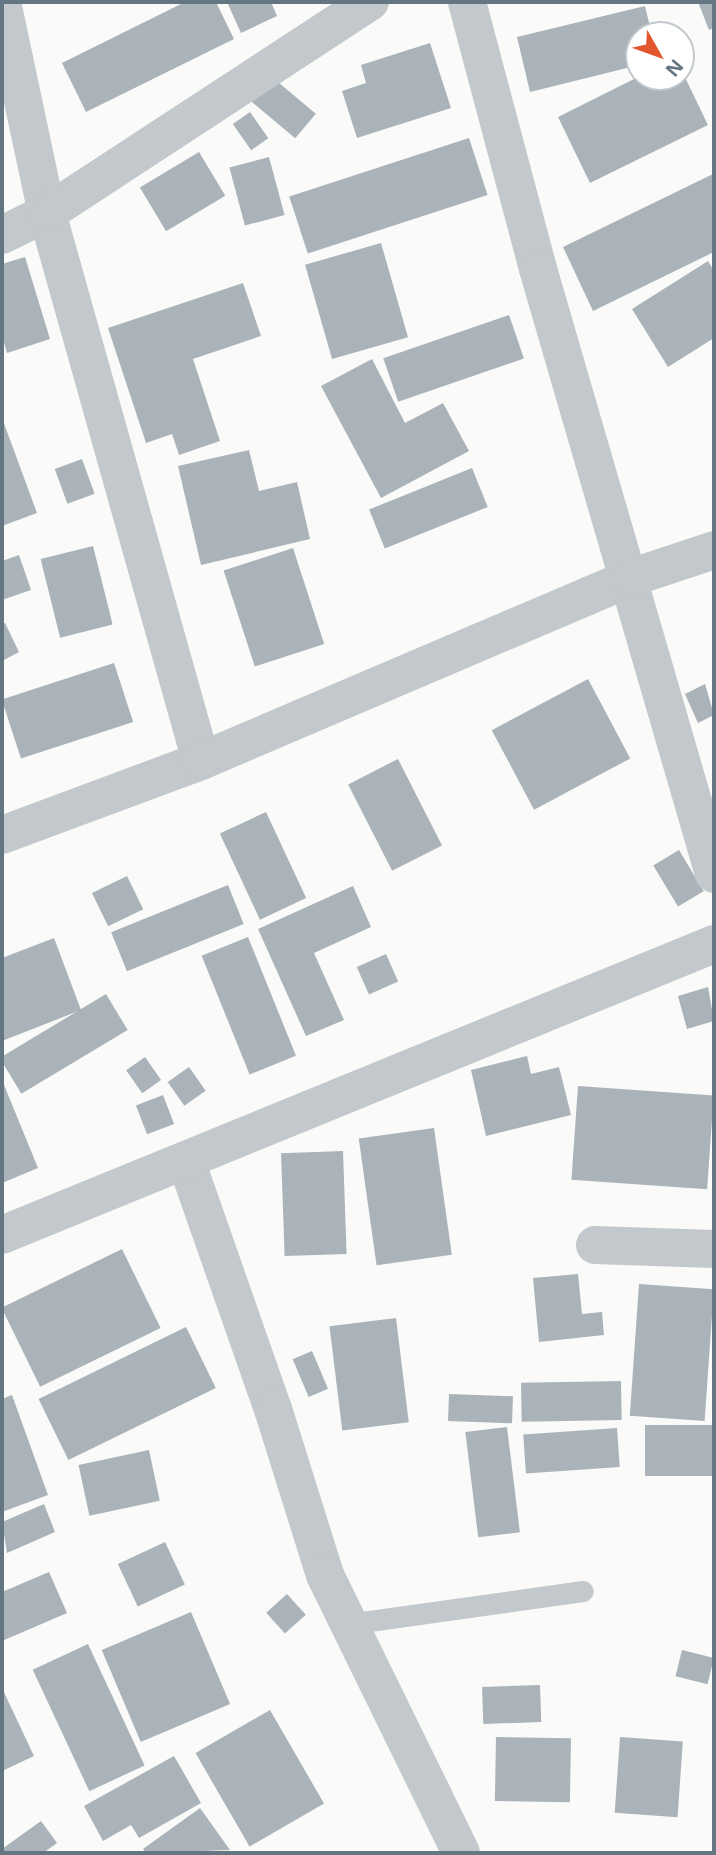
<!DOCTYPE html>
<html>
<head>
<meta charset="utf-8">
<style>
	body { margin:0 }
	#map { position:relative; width:716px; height:1855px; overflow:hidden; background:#fafaf8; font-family:"Open Sans",sans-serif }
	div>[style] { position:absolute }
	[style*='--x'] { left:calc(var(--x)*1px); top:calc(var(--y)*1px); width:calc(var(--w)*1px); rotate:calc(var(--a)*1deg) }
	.building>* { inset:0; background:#aab3b9; transform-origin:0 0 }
	.lane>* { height:21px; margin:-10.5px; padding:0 10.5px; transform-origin:10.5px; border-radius:10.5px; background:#c3c8cc }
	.street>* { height:38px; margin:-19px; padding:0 19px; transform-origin:19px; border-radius:19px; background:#c3c8cc }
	span { translate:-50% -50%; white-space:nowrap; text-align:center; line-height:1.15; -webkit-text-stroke:7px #fff; paint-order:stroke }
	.frame { position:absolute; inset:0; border:4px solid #657683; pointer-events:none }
	.north { position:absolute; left:625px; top:21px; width:70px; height:70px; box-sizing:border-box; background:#fff; border:2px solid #c1c8cd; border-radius:50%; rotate:130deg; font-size:19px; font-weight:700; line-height:28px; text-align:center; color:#657683 }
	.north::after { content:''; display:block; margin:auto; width:24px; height:32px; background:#e4572e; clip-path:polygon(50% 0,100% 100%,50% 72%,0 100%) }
</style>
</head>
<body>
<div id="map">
	<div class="building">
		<i style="clip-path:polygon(185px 2px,216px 2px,234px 39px,86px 112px,62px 63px)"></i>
		<i style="clip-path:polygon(227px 2px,271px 2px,277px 16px,241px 33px)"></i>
		<i style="clip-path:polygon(698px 2px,714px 2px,714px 28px,709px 30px)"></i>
		<i style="clip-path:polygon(645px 6px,652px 35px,639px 35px,639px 65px,530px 92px,517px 37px)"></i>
		<i style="clip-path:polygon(430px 43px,451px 108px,357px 138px,342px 91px,366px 83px,361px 65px)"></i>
		<i style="clip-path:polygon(681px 69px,708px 125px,590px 183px,558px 117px,638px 77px,681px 77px)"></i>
		<i style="left:266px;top:72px;width:65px;height:32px;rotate:40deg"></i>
		<i style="left:250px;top:112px;width:32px;height:21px;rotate:55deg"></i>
		<i style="left:469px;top:138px;width:60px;height:189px;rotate:72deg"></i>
		<i style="left:199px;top:152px;width:51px;height:69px;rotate:59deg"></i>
		<i style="left:269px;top:157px;width:60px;height:41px;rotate:75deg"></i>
		<i style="clip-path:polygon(713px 174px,714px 252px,593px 311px,563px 247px)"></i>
		<i style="left:381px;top:243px;width:98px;height:79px;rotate:74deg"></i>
		<i style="clip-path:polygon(25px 257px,50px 339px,7px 353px,2px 335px,2px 264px)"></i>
		<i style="clip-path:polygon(708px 261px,714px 271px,714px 338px,668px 367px,632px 309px)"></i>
		<i style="clip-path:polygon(243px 283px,261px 336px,193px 359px,220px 441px,179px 455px,172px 434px,146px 443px,108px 328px)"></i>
		<i style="left:509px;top:315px;width:46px;height:133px;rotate:71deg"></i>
		<i style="clip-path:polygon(372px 359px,405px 423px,443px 403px,469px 451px,381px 498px,321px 386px)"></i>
		<i style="clip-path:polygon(2px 418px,37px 513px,2px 526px)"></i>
		<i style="clip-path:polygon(249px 450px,259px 491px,297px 482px,310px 539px,201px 565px,178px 466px)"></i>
		<i style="left:82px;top:459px;width:37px;height:29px;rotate:70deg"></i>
		<i style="left:472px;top:468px;width:42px;height:111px;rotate:68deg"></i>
		<i style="left:93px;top:546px;width:81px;height:54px;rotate:76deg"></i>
		<i style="left:293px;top:548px;width:101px;height:73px;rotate:72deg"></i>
		<i style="clip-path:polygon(19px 555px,31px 590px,2px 600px,2px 561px)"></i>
		<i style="clip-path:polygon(5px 623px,19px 652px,2px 661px,2px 624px)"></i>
		<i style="left:114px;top:663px;width:62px;height:118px;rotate:72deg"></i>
		<i style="left:588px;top:679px;width:90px;height:109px;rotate:62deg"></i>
		<i style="clip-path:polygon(705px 684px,714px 715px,698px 723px,685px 694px)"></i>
		<i style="left:398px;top:759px;width:97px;height:56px;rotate:63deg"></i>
		<i style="left:266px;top:812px;width:95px;height:51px;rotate:65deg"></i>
		<i style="left:679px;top:850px;width:48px;height:30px;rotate:59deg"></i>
		<i style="left:127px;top:876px;width:37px;height:39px;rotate:64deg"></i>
		<i style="left:228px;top:885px;width:42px;height:126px;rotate:68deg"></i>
		<i style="clip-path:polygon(353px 886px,371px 927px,314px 953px,344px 1020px,306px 1036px,258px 929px)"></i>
		<i style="left:248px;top:937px;width:128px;height:50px;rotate:68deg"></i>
		<i style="clip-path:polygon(54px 938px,81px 1010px,2px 1041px,2px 958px)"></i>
		<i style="left:386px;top:954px;width:30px;height:32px;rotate:66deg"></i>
		<i style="clip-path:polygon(708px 987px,714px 1021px,687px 1029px,678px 996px)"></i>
		<i style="left:106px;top:994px;width:42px;height:124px;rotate:59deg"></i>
		<i style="clip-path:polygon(527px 1056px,531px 1074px,559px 1067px,571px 1115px,486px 1136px,471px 1070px)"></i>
		<i style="left:145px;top:1057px;width:28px;height:23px;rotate:55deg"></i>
		<i style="left:189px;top:1067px;width:29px;height:26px;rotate:55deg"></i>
		<i style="clip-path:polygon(2px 1080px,38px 1168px,2px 1183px)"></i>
		<i style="left:578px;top:1086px;width:136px;height:94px;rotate:4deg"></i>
		<i style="left:163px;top:1095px;width:31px;height:29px;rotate:69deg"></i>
		<i style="left:434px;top:1128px;width:128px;height:76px;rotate:82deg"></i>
		<i style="left:343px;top:1151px;width:103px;height:62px;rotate:88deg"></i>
		<i style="left:122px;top:1249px;width:88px;height:134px;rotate:64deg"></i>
		<i style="clip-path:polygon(578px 1274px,582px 1314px,602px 1312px,604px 1335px,539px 1342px,533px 1278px)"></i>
		<i style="left:639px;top:1284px;width:75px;height:132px;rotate:4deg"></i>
		<i style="left:396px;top:1318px;width:105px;height:67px;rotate:83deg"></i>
		<i style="left:186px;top:1327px;width:68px;height:164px;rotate:64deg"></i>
		<i style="left:312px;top:1351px;width:41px;height:21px;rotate:67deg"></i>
		<i style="left:621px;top:1381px;width:39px;height:100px;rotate:89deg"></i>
		<i style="left:449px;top:1394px;width:64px;height:27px;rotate:2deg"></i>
		<i style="clip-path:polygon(12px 1395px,48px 1495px,2px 1512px,2px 1399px)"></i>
		<i style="left:714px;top:1425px;width:51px;height:69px;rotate:90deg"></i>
		<i style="left:507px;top:1427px;width:106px;height:42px;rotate:83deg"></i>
		<i style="left:617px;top:1428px;width:39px;height:94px;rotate:86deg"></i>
		<i style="left:149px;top:1450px;width:52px;height:72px;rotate:78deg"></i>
		<i style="clip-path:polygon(44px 1504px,55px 1532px,7px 1553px,2px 1522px)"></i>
		<i style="left:165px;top:1542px;width:47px;height:52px;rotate:65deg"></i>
		<i style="clip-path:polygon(49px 1572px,67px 1613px,2px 1641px,2px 1592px)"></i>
		<i style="left:287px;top:1594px;width:28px;height:28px;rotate:48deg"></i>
		<i style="left:191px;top:1612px;width:100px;height:97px;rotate:67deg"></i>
		<i style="left:88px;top:1644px;width:134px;height:61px;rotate:65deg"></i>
		<i style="left:682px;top:1650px;width:33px;height:27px;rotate:14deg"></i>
		<i style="left:540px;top:1685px;width:37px;height:58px;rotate:88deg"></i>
		<i style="clip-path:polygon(2px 1688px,34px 1756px,2px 1771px)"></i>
		<i style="left:270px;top:1710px;width:108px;height:86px;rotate:60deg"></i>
		<i style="left:496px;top:1737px;width:75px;height:64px;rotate:1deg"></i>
		<i style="left:620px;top:1737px;width:63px;height:76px;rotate:4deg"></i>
		<i style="clip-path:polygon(174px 1756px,201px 1803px,139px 1838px,131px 1825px,103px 1841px,84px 1806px)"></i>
		<i style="clip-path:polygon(200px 1808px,230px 1850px,146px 1853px,143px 1849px)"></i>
		<i style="clip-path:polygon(41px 1821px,57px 1843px,43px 1853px,2px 1853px,2px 1849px)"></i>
	</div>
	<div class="lane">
		<i style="--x:348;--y:1624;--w:237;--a:-8"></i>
	</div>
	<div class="street">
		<i style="--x:2;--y:2;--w:216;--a:78"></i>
		<i style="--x:47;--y:213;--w:569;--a:74.3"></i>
		<i style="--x:467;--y:2;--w:276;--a:75.1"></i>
		<i style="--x:538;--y:269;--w:630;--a:73.78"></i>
		<i style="--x:2;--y:235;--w:50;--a:-26.1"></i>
		<i style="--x:47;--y:213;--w:386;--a:-33.2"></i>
		<i style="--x:2;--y:835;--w:212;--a:-20.4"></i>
		<i style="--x:201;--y:761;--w:466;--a:-23.1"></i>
		<i style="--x:630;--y:578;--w:89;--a:-18.4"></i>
		<i style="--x:186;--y:1161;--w:263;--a:70.7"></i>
		<i style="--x:273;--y:1409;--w:174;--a:72.6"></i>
		<i style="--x:325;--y:1575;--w:309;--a:63.9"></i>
		<i style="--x:2;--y:1235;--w:769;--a:-22.23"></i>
		<i style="--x:595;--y:1245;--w:119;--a:1.9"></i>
	</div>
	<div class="frame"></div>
	<div class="north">N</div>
</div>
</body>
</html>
